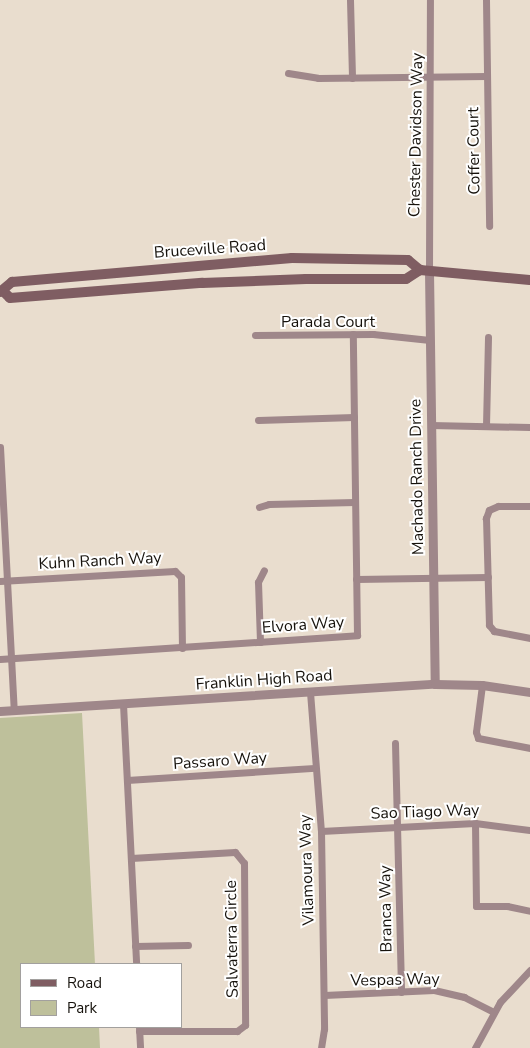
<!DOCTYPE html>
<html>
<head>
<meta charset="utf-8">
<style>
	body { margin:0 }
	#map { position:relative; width:530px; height:1048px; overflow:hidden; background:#e9ddce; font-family:"Nunito Sans",sans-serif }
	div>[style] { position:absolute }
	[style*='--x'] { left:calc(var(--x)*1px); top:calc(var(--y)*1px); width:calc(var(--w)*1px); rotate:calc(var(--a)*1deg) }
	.green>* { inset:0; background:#bec09b }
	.minor>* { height:7px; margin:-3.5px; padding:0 3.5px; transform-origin:3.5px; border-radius:3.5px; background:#9f878a }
	.tertiary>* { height:9px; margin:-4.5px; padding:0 4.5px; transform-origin:4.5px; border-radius:4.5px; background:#9f878a }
	.secondary>* { height:10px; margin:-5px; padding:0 5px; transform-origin:5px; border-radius:5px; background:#7f5d62 }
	span { translate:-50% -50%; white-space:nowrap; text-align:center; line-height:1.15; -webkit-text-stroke:4px #fff; paint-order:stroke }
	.street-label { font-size:16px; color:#16120c }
	.legend { position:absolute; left:20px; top:963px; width:162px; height:65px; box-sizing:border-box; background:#fff; border:1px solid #a2a09e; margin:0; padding:6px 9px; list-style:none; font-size:15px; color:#16120c }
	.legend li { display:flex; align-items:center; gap:10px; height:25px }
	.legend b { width:25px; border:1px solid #a2a09e }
</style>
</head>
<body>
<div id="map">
	<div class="green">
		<i style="clip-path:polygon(82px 713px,95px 964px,21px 964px,21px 1027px,99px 1027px,100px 1048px,0 1048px,0 718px)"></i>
	</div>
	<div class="minor">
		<i style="--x:350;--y:0;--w:78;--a:88.5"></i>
		<i style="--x:486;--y:0;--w:226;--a:89.2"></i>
		<i style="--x:288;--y:73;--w:30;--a:9"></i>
		<i style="--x:318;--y:78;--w:169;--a:-0.7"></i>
		<i style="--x:429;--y:271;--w:271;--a:-89.8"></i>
		<i style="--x:255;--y:335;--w:118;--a:-0.5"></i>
		<i style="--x:373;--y:334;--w:57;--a:6"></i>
		<i style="--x:258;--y:420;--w:96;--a:-1.8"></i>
		<i style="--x:431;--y:425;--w:99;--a:1.2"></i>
		<i style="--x:486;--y:426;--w:89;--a:-88.7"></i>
		<i style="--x:0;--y:447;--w:264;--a:87"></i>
		<i style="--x:530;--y:506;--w:32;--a:180"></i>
		<i style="--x:498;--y:506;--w:10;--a:156"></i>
		<i style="--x:489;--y:510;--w:9;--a:111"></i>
		<i style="--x:486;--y:518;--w:107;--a:88.4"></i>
		<i style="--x:489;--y:625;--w:8;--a:50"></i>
		<i style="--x:494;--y:631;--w:37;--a:11"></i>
		<i style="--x:259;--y:507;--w:10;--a:-17"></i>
		<i style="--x:269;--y:504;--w:86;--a:-1.3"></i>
		<i style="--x:356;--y:579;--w:132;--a:-0.9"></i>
		<i style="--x:0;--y:581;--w:175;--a:-3.3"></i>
		<i style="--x:175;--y:571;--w:8;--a:45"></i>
		<i style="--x:181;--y:577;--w:71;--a:89.2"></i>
		<i style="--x:260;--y:642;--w:60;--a:-91.9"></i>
		<i style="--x:258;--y:582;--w:13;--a:-63"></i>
		<i style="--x:0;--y:659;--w:358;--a:-3.8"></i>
		<i style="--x:357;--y:635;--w:301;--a:-90.8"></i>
		<i style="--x:482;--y:685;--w:47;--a:97.3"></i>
		<i style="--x:476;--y:732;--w:6;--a:72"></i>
		<i style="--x:478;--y:738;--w:53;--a:10.9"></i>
		<i style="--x:310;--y:692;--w:139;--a:85.5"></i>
		<i style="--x:321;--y:831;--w:198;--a:89.1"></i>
		<i style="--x:324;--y:1029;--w:19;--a:99"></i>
		<i style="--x:123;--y:704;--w:260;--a:87.1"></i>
		<i style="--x:395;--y:743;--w:249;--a:88.6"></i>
		<i style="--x:127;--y:780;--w:188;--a:-3.7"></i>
		<i style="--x:475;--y:823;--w:83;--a:89.3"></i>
		<i style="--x:476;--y:906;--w:31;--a:0"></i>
		<i style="--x:507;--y:906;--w:24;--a:12"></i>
		<i style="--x:321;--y:831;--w:154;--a:-3"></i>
		<i style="--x:475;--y:823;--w:55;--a:7.3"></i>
		<i style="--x:131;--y:858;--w:104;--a:-3.3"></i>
		<i style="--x:235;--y:852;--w:14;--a:51"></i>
		<i style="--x:244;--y:863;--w:162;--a:89.6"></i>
		<i style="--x:245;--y:1025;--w:10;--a:143"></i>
		<i style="--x:237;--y:1031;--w:98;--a:180"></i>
		<i style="--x:135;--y:946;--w:53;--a:-1.1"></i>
		<i style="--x:324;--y:995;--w:110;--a:-2.6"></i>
		<i style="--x:434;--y:990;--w:31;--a:13"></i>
		<i style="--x:464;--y:997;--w:33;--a:27"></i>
		<i style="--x:139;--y:1027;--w:21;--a:87"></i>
		<i style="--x:475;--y:1048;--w:52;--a:-61.5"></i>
		<i style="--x:500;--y:1002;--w:44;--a:-46.8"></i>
	</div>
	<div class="tertiary">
		<i style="--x:429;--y:271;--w:413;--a:89.2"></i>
		<i style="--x:0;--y:711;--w:436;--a:-3.6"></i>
		<i style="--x:435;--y:684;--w:47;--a:1.2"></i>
		<i style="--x:482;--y:685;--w:49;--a:8.3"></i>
	</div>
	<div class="secondary">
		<i style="--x:0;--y:292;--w:16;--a:-40"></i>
		<i style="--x:12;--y:282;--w:281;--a:-4.9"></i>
		<i style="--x:292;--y:258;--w:116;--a:1"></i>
		<i style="--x:408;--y:260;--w:16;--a:40"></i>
		<i style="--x:4;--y:292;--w:8;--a:45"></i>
		<i style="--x:10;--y:298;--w:193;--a:-4.5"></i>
		<i style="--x:202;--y:283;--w:104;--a:-2.2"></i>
		<i style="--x:306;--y:279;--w:100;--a:0"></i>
		<i style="--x:406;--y:279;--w:17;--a:-33"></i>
		<i style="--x:420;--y:270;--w:110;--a:5.2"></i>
	</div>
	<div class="street-label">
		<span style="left:416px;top:135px;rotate:-89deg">Chester Davidson Way</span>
		<span style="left:474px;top:151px;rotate:-91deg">Coffer Court</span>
		<span style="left:210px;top:249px;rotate:-4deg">Bruceville Road</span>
		<span style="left:328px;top:322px">Parada Court</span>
		<span style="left:417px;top:477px;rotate:-91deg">Machado Ranch Drive</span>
		<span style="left:100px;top:561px;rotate:-3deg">Kuhn Ranch Way</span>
		<span style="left:303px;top:625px;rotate:-4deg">Elvora Way</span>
		<span style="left:264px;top:680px;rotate:-4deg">Franklin High Road</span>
		<span style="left:220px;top:761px;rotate:-4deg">Passaro Way</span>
		<span style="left:425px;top:812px;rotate:-2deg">Sao Tiago Way</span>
		<span style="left:307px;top:870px;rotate:-92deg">Vilamoura Way</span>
		<span style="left:386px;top:909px;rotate:-91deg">Branca Way</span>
		<span style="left:232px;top:939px;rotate:-91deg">Salvaterra Circle</span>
		<span style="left:395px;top:980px;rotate:-1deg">Vespas Way</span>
	</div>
	<ul class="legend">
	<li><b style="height:6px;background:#7f5d62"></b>Road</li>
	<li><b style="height:14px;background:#bec09b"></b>Park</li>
	</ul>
</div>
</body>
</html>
